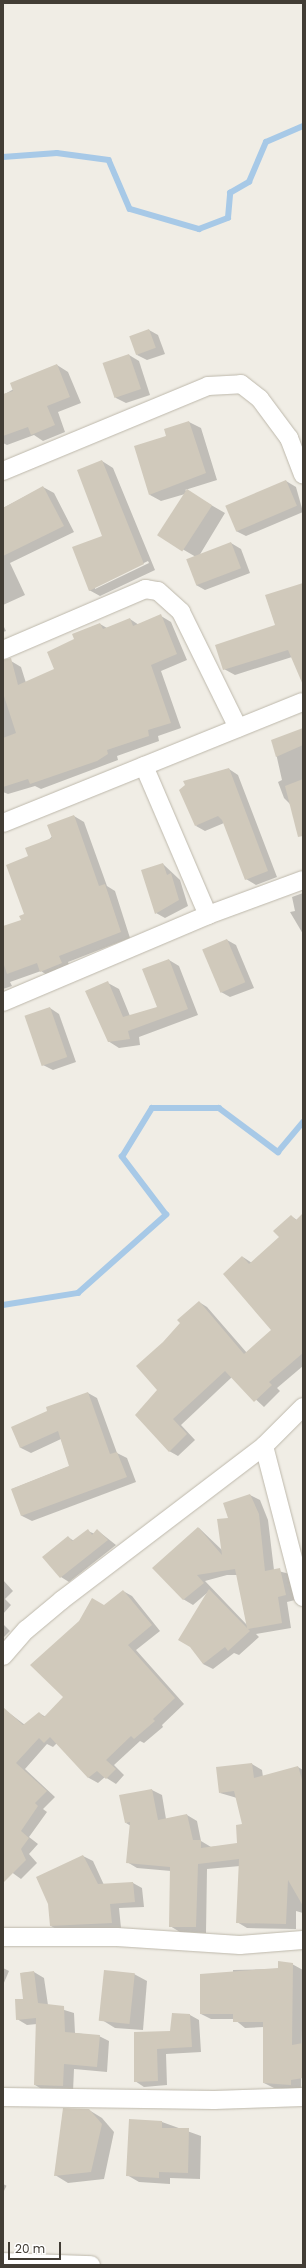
<!DOCTYPE html>
<html>
<head>
<meta charset="utf-8">
<style>
	body { margin:0 }
	#map { position:relative; width:306px; height:2268px; overflow:hidden; background:#f0ede5; font-family:Poppins,sans-serif }
	div>[style] { position:absolute }
	[style*='--x'] { left:calc(var(--x)*1px); top:calc(var(--y)*1px); width:calc(var(--w)*1px); rotate:calc(var(--a)*1deg) }
	.shadow>* { inset:0; background:#0003; transform-origin:0 0 }
	.stream>* { height:5.5px; margin:-2.75px; padding:0 2.75px; transform-origin:2.75px; border-radius:2.75px; background:#a7c9e7 }
	.building>* { inset:0; background:#d0c9bb; transform-origin:0 0 }
	.roads { filter:drop-shadow(0 0 1px #bdb8ab) drop-shadow(0 0 1px #bdb8ab) }
	.street>* { height:18px; margin:-9px; padding:0 9px; transform-origin:9px; border-radius:9px; background:#fff }
	span { translate:-50% -50%; white-space:nowrap; text-align:center; line-height:1.15; -webkit-text-stroke:3px #fff; paint-order:stroke }
	.frame { position:absolute; inset:0; border:4px solid #423d35; pointer-events:none }
	.scale { position:absolute; left:8px; top:2242px; width:53px; height:18px; box-sizing:border-box; border:2px solid #423d35; border-top:0; padding-left:5px; font-size:12px; line-height:14px; white-space:nowrap; color:#423d35; -webkit-text-stroke:3px #fff; paint-order:stroke }
</style>
</head>
<body>
<div id="map">
	<div class="shadow">
		<i style="clip-path:polygon(149px 330px,158px 335px,165px 354px,147px 360px,137px 355px)"></i>
		<i style="clip-path:polygon(129px 355px,139px 361px,150px 395px,126px 403px,116px 398px,105px 364px)"></i>
		<i style="clip-path:polygon(57px 365px,68px 372px,81px 403px,58px 412px,65px 432px,43px 441px,34px 435px,7px 445px,3px 443px,3px 395px)"></i>
		<i style="clip-path:polygon(189px 422px,201px 428px,217px 480px,185px 490px,225px 513px,199px 556px,231px 543px,241px 549px,250px 573px,205px 590px,196px 585px,196px 557px,160px 536px,185px 494px,161px 501px,150px 495px,167px 437px)"></i>
		<i style="clip-path:polygon(evenodd,102px 461px,113px 468px,155px 570px,100px 596px,89px 590px,104px 536px,102px 461px,148px 561px,149px 563px,95px 589px,95px 587px,148px 561px)"></i>
		<i style="clip-path:polygon(286px 481px,296px 487px,303px 512px,246px 536px,236px 531px)"></i>
		<i style="clip-path:polygon(43px 487px,54px 493px,74px 532px,10px 563px,25px 595px,3px 605px,3px 508px)"></i>
		<i style="clip-path:polygon(303px 584px,303px 681px,292px 657px,235px 675px,224px 669px,276px 626px)"></i>
		<i style="clip-path:polygon(161px 616px,171px 622px,187px 660px,161px 671px,181px 728px,158px 736px,159px 741px,117px 756px,118px 760px,41px 789px,35px 786px,8px 794px,3px 792px,3px 663px,11px 661px,21px 667px,26px 683px,56px 669px,75px 640px,100px 624px,107px 628px,130px 619px,139px 625px)"></i>
		<i style="clip-path:polygon(3px 625px,6px 631px,3px 632px)"></i>
		<i style="clip-path:polygon(303px 730px,303px 817px,284px 798px,278px 782px,282px 780px,273px 740px)"></i>
		<i style="clip-path:polygon(229px 769px,238px 775px,277px 877px,256px 885px,246px 879px,224px 823px,205px 831px,196px 826px)"></i>
		<i style="clip-path:polygon(74px 816px,84px 822px,107px 886px,115px 891px,130px 938px,68px 962px,71px 969px,50px 977px,41px 971px,10px 982px,12px 986px,3px 989px,3px 927px,22px 921px,26px 915px,30px 857px)"></i>
		<i style="clip-path:polygon(163px 864px,180px 880px,188px 906px,165px 918px,156px 913px)"></i>
		<i style="clip-path:polygon(303px 893px,303px 934px,290px 912px,295px 911px,292px 897px)"></i>
		<i style="clip-path:polygon(227px 940px,236px 945px,254px 988px,230px 997px,221px 992px)"></i>
		<i style="clip-path:polygon(169px 960px,179px 966px,198px 1015px,139px 1037px,140px 1045px,119px 1048px,108px 1041px,108px 983px,119px 989px,130px 1016px,158px 1008px)"></i>
		<i style="clip-path:polygon(50px 1008px,59px 1014px,76px 1062px,53px 1070px,43px 1065px)"></i>
		<i style="clip-path:polygon(303px 1214px,303px 1366px,277px 1388px,280px 1391px,264px 1407px,232px 1377px,181px 1425px,195px 1440px,178px 1456px,169px 1451px,158px 1390px,164px 1343px,199px 1302px,207px 1307px,247px 1353px,273px 1330px,243px 1257px,252px 1263px,280px 1237px,291px 1216px,297px 1220px)"></i>
		<i style="clip-path:polygon(88px 1393px,97px 1398px,117px 1453px,127px 1458px,136px 1482px,32px 1521px,22px 1516px,12px 1489px,70px 1466px,61px 1439px,31px 1453px,21px 1448px,12px 1428px)"></i>
		<i style="clip-path:polygon(evenodd,250px 1495px,260px 1500px,268px 1520px,274px 1570px,290px 1574px,295px 1600px,287px 1602px,291px 1628px,256px 1634px,259px 1637px,239px 1655px,234px 1653px,213px 1669px,203px 1664px,207px 1593px,193px 1605px,183px 1599px,199px 1528px,223px 1551px,229px 1519px,250px 1495px,227px 1575px,237px 1575px,247px 1625px,205px 1581px,227px 1575px)"></i>
		<i style="clip-path:polygon(97px 1530px,116px 1545px,69px 1582px,61px 1577px,68px 1537px,74px 1541px,88px 1531px,95px 1534px)"></i>
		<i style="clip-path:polygon(3px 1580px,13px 1591px,5px 1599px,11px 1605px,3px 1614px)"></i>
		<i style="clip-path:polygon(123px 1591px,132px 1596px,160px 1631px,136px 1650px,184px 1704px,162px 1725px,163px 1727px,144px 1743px,140px 1741px,114px 1765px,124px 1775px,116px 1784px,105px 1777px,98px 1783px,89px 1778px,57px 1743px,53px 1747px,47px 1744px,25px 1769px,55px 1797px,43px 1809px,47px 1812px,29px 1837px,38px 1844px,29px 1854px,37px 1863px,21px 1879px,3px 1866px,3px 1718px,8px 1712px,25px 1725px,39px 1713px,46px 1717px,65px 1697px,104px 1606px)"></i>
		<i style="clip-path:polygon(3px 1624px,10px 1631px,3px 1638px)"></i>
		<i style="clip-path:polygon(252px 1764px,262px 1770px,263px 1777px,298px 1767px,303px 1770px,303px 1913px,296px 1911px,296px 1929px,247px 1928px,237px 1922px,240px 1866px,207px 1869px,206px 1933px,180px 1932px,170px 1926px,171px 1871px,137px 1868px,127px 1862px,131px 1826px,126px 1823px,152px 1790px,162px 1795px,166px 1819px,187px 1815px,197px 1821px,201px 1841px,211px 1847px,238px 1844px,243px 1825px,237px 1798px,220px 1793px)"></i>
		<i style="clip-path:polygon(83px 1856px,93px 1861px,104px 1885px,133px 1883px,142px 1888px,144px 1907px,119px 1908px,121px 1928px,60px 1931px,51px 1926px,49px 1903px,37px 1878px)"></i>
		<i style="clip-path:polygon(292px 1964px,303px 1970px,301px 2090px,274px 2088px,264px 2083px,264px 2027px,245px 2028px,234px 2019px,211px 2019px,201px 2014px,233px 1975px,233px 1970px,279px 1969px)"></i>
		<i style="clip-path:polygon(3px 1968px,9px 1971px,3px 1985px)"></i>
		<i style="clip-path:polygon(34px 1972px,44px 1978px,48px 2005px,74px 2013px,75px 2033px,99px 2036px,109px 2041px,107px 2072px,74px 2069px,73px 2092px,45px 2091px,35px 2085px,37px 2024px,27px 2025px,17px 2019px,24px 2000px,21px 1973px)"></i>
		<i style="clip-path:polygon(134px 1974px,147px 1981px,143px 2030px,115px 2028px,102px 2020px)"></i>
		<i style="clip-path:polygon(190px 2015px,199px 2020px,201px 2052px,166px 2054px,167px 2085px,144px 2087px,135px 2081px,135px 2033px,171px 2032px)"></i>
		<i style="clip-path:polygon(89px 2110px,102px 2118px,114px 2132px,104px 2179px,68px 2183px,55px 2175px)"></i>
		<i style="clip-path:polygon(162px 2122px,201px 2136px,200px 2179px,170px 2178px,170px 2184px,139px 2182px,127px 2175px)"></i>
		<i style="left:3px;top:2184px;width:4px;height:16px;rotate:27deg"></i>
	</div>
	<div class="stream">
		<i style="--x:3;--y:157;--w:54;--a:-4.2"></i>
		<i style="--x:57;--y:153;--w:52;--a:7.7"></i>
		<i style="--x:109;--y:160;--w:53;--a:66.8"></i>
		<i style="--x:130;--y:209;--w:72;--a:16.2"></i>
		<i style="--x:199;--y:229;--w:31;--a:-21"></i>
		<i style="--x:228;--y:218;--w:25;--a:-85"></i>
		<i style="--x:230;--y:193;--w:22;--a:-30"></i>
		<i style="--x:249;--y:182;--w:43;--a:-67"></i>
		<i style="--x:266;--y:142;--w:40;--a:-23.4"></i>
		<i style="--x:3;--y:1305;--w:76;--a:-9.1"></i>
		<i style="--x:78;--y:1293;--w:118;--a:-41.6"></i>
		<i style="--x:166;--y:1215;--w:73;--a:-127.2"></i>
		<i style="--x:122;--y:1157;--w:57;--a:-58.5"></i>
		<i style="--x:152;--y:1108;--w:67;--a:0"></i>
		<i style="--x:219;--y:1108;--w:74;--a:36.7"></i>
		<i style="--x:278;--y:1152;--w:39;--a:-50"></i>
	</div>
	<div class="building">
		<i style="left:149px;top:329px;width:20px;height:21px;rotate:70deg"></i>
		<i style="left:129px;top:354px;width:37px;height:28px;rotate:71deg"></i>
		<i style="clip-path:polygon(57px 364px,70px 397px,47px 406px,55px 425px,31px 435px,28px 427px,3px 436px,3px 394px,13px 391px,10px 383px)"></i>
		<i style="clip-path:polygon(189px 421px,206px 473px,149px 495px,134px 446px,166px 436px,164px 429px)"></i>
		<i style="clip-path:polygon(102px 460px,144px 564px,89px 591px,72px 547px,102px 536px,77px 470px)"></i>
		<i style="left:286px;top:480px;width:28px;height:66px;rotate:67deg"></i>
		<i style="clip-path:polygon(43px 486px,64px 526px,3px 556px,3px 508px)"></i>
		<i style="left:187px;top:489px;width:30px;height:55px;rotate:33deg"></i>
		<i style="left:231px;top:542px;width:28px;height:48px;rotate:69deg"></i>
		<i style="clip-path:polygon(303px 583px,303px 685px,288px 650px,223px 670px,215px 645px,275px 625px,265px 595px)"></i>
		<i style="clip-path:polygon(161px 614px,177px 654px,151px 665px,171px 723px,148px 730px,149px 736px,107px 750px,108px 754px,97px 761px,30px 784px,28px 779px,3px 787px,3px 738px,16px 733px,3px 693px,3px 660px,11px 658px,18px 685px,54px 669px,47px 652px,74px 639px,72px 634px,100px 623px,103px 629px,130px 618px,133px 626px)"></i>
		<i style="clip-path:polygon(303px 728px,303px 745px,276px 757px,271px 740px)"></i>
		<i style="clip-path:polygon(229px 768px,268px 871px,245px 880px,222px 820px,218px 816px,195px 826px,179px 790px,185px 785px,183px 781px)"></i>
		<i style="clip-path:polygon(303px 779px,303px 836px,298px 837px,285px 786px)"></i>
		<i style="clip-path:polygon(74px 815px,99px 886px,105px 884px,121px 932px,59px 956px,62px 963px,40px 972px,37px 963px,7px 974px,3px 962px,3px 926px,21px 920px,19px 916px,24px 914px,6px 865px,28px 856px,25px 848px,52px 838px,47px 825px)"></i>
		<i style="clip-path:polygon(163px 863px,167px 875px,171px 873px,179px 900px,155px 914px,141px 870px)"></i>
		<i style="left:227px;top:939px;width:47px;height:27px;rotate:67deg"></i>
		<i style="clip-path:polygon(169px 959px,188px 1009px,128px 1031px,130px 1039px,108px 1042px,85px 991px,108px 981px,123px 1017px,157px 1007px,142px 969px)"></i>
		<i style="left:50px;top:1007px;width:53px;height:27px;rotate:71deg"></i>
		<i style="clip-path:polygon(303px 1213px,303px 1353px,269px 1382px,272px 1385px,254px 1402px,225px 1371px,173px 1419px,187px 1434px,169px 1452px,135px 1415px,157px 1390px,136px 1366px,163px 1342px,180px 1323px,177px 1320px,199px 1301px,244px 1354px,271px 1330px,223px 1274px,242px 1256px,249px 1264px,279px 1237px,273px 1231px,291px 1215px,296px 1220px)"></i>
		<i style="clip-path:polygon(88px 1392px,110px 1454px,117px 1452px,127px 1477px,21px 1516px,11px 1489px,69px 1466px,58px 1431px,20px 1448px,11px 1427px,47px 1411px,46px 1407px)"></i>
		<i style="clip-path:polygon(250px 1494px,259px 1514px,265px 1571px,280px 1568px,286px 1595px,278px 1597px,282px 1623px,248px 1629px,250px 1631px,228px 1651px,225px 1647px,203px 1664px,190px 1647px,178px 1640px,209px 1589px,247px 1628px,235px 1569px,197px 1575px,204px 1583px,183px 1600px,152px 1568px,198px 1527px,222px 1555px,217px 1519px,228px 1518px,223px 1503px)"></i>
		<i style="clip-path:polygon(88px 1529px,92px 1535px,97px 1529px,108px 1540px,60px 1578px,42px 1557px,68px 1536px,72px 1541px)"></i>
		<i style="clip-path:polygon(123px 1590px,152px 1625px,128px 1645px,175px 1698px,153px 1719px,155px 1721px,134px 1739px,131px 1736px,106px 1760px,116px 1769px,106px 1779px,97px 1771px,88px 1778px,50px 1737px,44px 1743px,39px 1738px,16px 1763px,47px 1791px,35px 1803px,38px 1806px,21px 1831px,29px 1838px,21px 1849px,26px 1860px,3px 1883px,3px 1707px,23px 1725px,39px 1712px,44px 1717px,63px 1697px,30px 1665px,79px 1621px,92px 1598px,104px 1605px)"></i>
		<i style="clip-path:polygon(252px 1763px,254px 1778px,298px 1766px,303px 1783px,303px 1906px,288px 1880px,286px 1924px,236px 1923px,239px 1859px,198px 1864px,196px 1927px,169px 1927px,170px 1867px,126px 1863px,130px 1822px,125px 1823px,119px 1795px,152px 1789px,158px 1820px,187px 1814px,193px 1840px,201px 1840px,201px 1848px,237px 1843px,236px 1825px,242px 1824px,234px 1791px,219px 1793px,216px 1767px)"></i>
		<i style="clip-path:polygon(83px 1855px,98px 1884px,133px 1882px,135px 1902px,110px 1904px,112px 1923px,50px 1926px,48px 1904px,36px 1877px)"></i>
		<i style="clip-path:polygon(278px 1961px,293px 1963px,292px 2045px,303px 2043px,303px 2078px,291px 2080px,291px 2085px,263px 2083px,263px 2022px,233px 2022px,233px 2014px,200px 2014px,200px 1974px,278px 1968px)"></i>
		<i style="left:104px;top:1970px;width:31px;height:51px;rotate:6deg"></i>
		<i style="clip-path:polygon(34px 1971px,38px 2003px,64px 2006px,65px 2032px,100px 2035px,97px 2067px,64px 2064px,63px 2086px,34px 2085px,36px 2018px,16px 2020px,15px 1999px,23px 1999px,20px 1973px)"></i>
		<i style="clip-path:polygon(172px 2013px,190px 2014px,192px 2047px,157px 2049px,158px 2081px,134px 2082px,134px 2032px,170px 2031px)"></i>
		<i style="clip-path:polygon(63px 2108px,89px 2109px,102px 2124px,91px 2172px,54px 2176px)"></i>
		<i style="clip-path:polygon(129px 2119px,162px 2121px,162px 2128px,189px 2128px,188px 2173px,159px 2172px,159px 2178px,126px 2176px)"></i>
	</div>
	<div class="roads">
		<div class="street">
			<i style="--x:3;--y:471;--w:222;--a:-22.5"></i>
			<i style="--x:208;--y:386;--w:33;--a:-3"></i>
			<i style="--x:241;--y:384;--w:24;--a:38"></i>
			<i style="--x:260;--y:399;--w:49;--a:53.4"></i>
			<i style="--x:289;--y:438;--w:39;--a:69"></i>
			<i style="--x:3;--y:650;--w:155;--a:-23.2"></i>
			<i style="--x:145;--y:589;--w:13;--a:9"></i>
			<i style="--x:158;--y:591;--w:31;--a:42"></i>
			<i style="--x:181;--y:612;--w:129;--a:63.8"></i>
			<i style="--x:144;--y:766;--w:162;--a:66.8"></i>
			<i style="--x:3;--y:823;--w:323;--a:-22"></i>
			<i style="--x:3;--y:1002;--w:223;--a:-23"></i>
			<i style="--x:208;--y:915;--w:101;--a:-20.2"></i>
			<i style="--x:303;--y:1407;--w:55;--a:135"></i>
			<i style="--x:264;--y:1446;--w:156;--a:75.5"></i>
			<i style="--x:3;--y:1656;--w:35;--a:-49"></i>
			<i style="--x:26;--y:1630;--w:47;--a:-39.8"></i>
			<i style="--x:62;--y:1600;--w:254;--a:-37.3"></i>
			<i style="--x:3;--y:1937;--w:114;--a:0"></i>
			<i style="--x:117;--y:1937;--w:123;--a:3.7"></i>
			<i style="--x:240;--y:1945;--w:63;--a:-4.5"></i>
			<i style="--x:3;--y:2097;--w:211;--a:0.8"></i>
			<i style="--x:214;--y:2100;--w:89;--a:-1.9"></i>
			<i style="--x:3;--y:2262;--w:88;--a:2"></i>
		</div>
	</div>
	<div class="frame"></div>
	<div class="scale">20 m</div>
</div>
</body>
</html>
